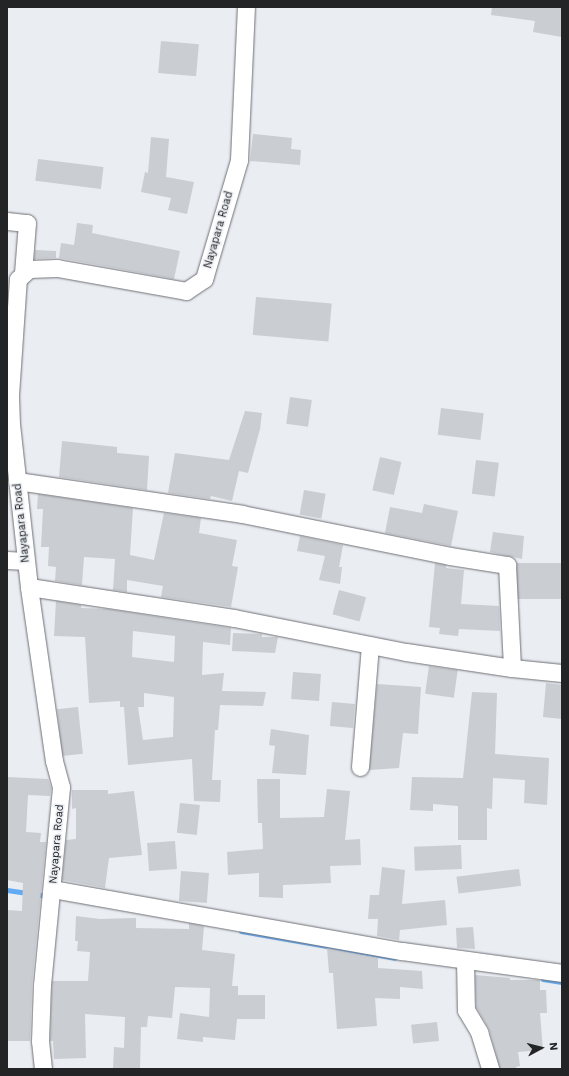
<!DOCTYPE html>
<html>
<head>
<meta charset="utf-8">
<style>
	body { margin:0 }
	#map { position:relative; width:569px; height:1076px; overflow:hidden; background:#eaedf2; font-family:"Work Sans",sans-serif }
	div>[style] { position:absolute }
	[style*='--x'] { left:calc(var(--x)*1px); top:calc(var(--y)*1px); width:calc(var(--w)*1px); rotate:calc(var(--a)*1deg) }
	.stream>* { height:5px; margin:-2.5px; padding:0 2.5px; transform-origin:2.5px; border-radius:2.5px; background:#62aaf3 }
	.building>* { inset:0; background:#cacdd1; transform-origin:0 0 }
	.roads { filter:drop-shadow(0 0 1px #6e7075) drop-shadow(0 0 1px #6e7075) }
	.street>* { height:17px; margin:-8.5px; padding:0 8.5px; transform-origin:8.5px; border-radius:8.5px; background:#fff }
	span { translate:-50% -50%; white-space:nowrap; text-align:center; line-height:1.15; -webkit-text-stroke:3px #eaedf2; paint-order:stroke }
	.street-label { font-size:11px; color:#232426 }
	.frame { position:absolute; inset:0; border:8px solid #232426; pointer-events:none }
	.north { position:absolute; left:521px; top:1028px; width:40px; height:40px; -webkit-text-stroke:3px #eaedf2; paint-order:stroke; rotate:83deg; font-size:11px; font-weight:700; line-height:16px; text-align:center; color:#232426 }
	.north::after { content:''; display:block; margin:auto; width:14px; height:18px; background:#232426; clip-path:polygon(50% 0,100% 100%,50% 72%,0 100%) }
</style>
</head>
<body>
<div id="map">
	<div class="stream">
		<i style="--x:7;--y:890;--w:41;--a:8.3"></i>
		<i style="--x:241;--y:931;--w:156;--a:9.9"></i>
		<i style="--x:543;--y:979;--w:19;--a:9"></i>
	</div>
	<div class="building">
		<i style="clip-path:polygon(492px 7px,562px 7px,562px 37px,533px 32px,535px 21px,491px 15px)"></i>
		<i style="left:161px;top:41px;width:38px;height:32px;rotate:5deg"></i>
		<i style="clip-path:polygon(253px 134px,292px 138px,291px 149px,301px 150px,300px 165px,250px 161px)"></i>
		<i style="clip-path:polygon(151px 137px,169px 139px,166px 177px,194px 182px,187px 214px,168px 210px,171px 198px,141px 192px,145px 172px,148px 173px)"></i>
		<i style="left:38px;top:159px;width:66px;height:22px;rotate:7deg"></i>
		<i style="clip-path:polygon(77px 223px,93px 225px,92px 233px,180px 251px,174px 279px,59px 258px,61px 243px,74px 245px)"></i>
		<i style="clip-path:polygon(35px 250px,56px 251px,56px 258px,34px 259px)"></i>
		<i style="left:256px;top:297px;width:76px;height:38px;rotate:5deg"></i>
		<i style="left:290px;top:397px;width:22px;height:27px;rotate:8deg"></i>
		<i style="left:441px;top:408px;width:43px;height:27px;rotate:7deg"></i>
		<i style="clip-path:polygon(245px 411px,262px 413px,260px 429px,248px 473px,239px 471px,232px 501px,211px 496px,210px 499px,168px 493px,175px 453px,229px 460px)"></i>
		<i style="clip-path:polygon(62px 441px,117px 447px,117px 453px,149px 456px,147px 490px,59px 477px)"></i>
		<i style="left:380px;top:457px;width:22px;height:34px;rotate:13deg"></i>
		<i style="left:476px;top:460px;width:23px;height:34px;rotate:7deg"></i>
		<i style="left:304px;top:490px;width:22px;height:25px;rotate:10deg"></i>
		<i style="clip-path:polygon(38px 494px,133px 508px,130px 555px,154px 560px,164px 513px,201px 518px,199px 533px,237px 540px,232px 566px,238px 567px,231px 607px,161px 597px,163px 586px,127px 580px,127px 592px,113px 590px,115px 559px,84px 557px,82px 585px,55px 581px,56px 567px,48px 566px,49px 547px,41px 547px,43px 509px,37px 509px)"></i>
		<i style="clip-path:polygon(424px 504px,458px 511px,451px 546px,385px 533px,390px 507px,422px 513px)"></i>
		<i style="clip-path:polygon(493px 532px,524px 536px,522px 559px,490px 552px)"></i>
		<i style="clip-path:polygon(300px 536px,343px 545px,339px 567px,342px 567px,340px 584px,319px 580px,325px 556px,297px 551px)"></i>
		<i style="clip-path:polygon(435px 563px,446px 565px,446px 568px,464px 570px,461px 604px,499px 606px,500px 631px,459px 629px,458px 636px,439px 634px,440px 628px,429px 627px)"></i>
		<i style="left:516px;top:563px;width:46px;height:36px"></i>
		<i style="left:339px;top:590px;width:28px;height:25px;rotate:15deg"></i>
		<i style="clip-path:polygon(evenodd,56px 601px,81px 605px,81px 608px,108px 609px,231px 628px,230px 645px,203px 642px,202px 675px,224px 673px,222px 691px,266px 692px,263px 706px,220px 705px,218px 730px,215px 730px,212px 780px,221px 780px,220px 802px,194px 801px,192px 759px,128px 765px,124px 707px,120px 707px,120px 701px,89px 703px,85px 637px,54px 636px,56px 601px,133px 631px,175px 636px,174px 662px,132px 657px,133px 631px,56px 601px,144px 693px,174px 697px,173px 737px,143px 740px,138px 707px,144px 707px,144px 693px)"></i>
		<i style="clip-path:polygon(233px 633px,262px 634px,262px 637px,278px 637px,275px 653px,232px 651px)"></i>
		<i style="left:429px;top:666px;width:29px;height:28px;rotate:8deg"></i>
		<i style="left:293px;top:672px;width:28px;height:27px;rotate:4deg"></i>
		<i style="clip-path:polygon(546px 683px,562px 685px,562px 719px,543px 717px)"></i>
		<i style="clip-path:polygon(377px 684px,421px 687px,418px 734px,403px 733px,399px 768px,369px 770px)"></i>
		<i style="clip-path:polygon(472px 692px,497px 693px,495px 754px,549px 758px,547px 805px,524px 803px,525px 780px,493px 778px,492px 809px,487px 808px,487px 840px,458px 840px,458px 806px,433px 804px,433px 811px,410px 810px,412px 777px,463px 778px)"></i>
		<i style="left:332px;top:702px;width:23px;height:24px;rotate:5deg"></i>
		<i style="left:78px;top:707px;width:47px;height:21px;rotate:84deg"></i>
		<i style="clip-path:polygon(271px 729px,309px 735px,306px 775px,272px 773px,275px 746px,269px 745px)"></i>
		<i style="clip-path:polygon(7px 777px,48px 779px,51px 788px,50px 796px,28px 795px,26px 832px,41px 833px,40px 842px,46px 842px,32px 984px,30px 1041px,7px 1041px,7px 910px,22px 911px,23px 883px,7px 880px)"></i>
		<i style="clip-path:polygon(257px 779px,280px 779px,280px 818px,324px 817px,327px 789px,350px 791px,345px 840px,360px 839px,361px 865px,330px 866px,331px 883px,283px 885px,283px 898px,259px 897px,259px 873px,228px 875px,227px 852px,263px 849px,262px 823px,258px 823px)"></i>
		<i style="clip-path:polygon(72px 790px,108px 790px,108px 794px,134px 791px,142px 855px,109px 858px,105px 888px,62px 880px,66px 840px,76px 839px,76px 808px,72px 809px)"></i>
		<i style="left:180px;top:803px;width:20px;height:30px;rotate:6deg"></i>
		<i style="left:175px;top:841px;width:28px;height:28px;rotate:86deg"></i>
		<i style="left:461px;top:845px;width:24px;height:47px;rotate:88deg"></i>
		<i style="clip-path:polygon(382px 867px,405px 870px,402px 904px,445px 900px,447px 925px,400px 930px,399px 940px,377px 936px,378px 919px,368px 919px,370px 895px,379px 895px)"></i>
		<i style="left:519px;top:869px;width:17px;height:63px;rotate:83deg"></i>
		<i style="left:181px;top:871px;width:28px;height:30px;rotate:4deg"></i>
		<i style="clip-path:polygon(76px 916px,100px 919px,136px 918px,136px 928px,189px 929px,189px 923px,204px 926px,202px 950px,235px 954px,232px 986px,238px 986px,238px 995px,265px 995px,265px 1019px,237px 1019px,235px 1040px,203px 1037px,203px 1042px,177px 1039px,180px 1013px,209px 1017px,210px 988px,175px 987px,172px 1018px,148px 1016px,147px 1027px,141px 1027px,140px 1069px,113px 1069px,114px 1047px,124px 1048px,125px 1017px,85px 1014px,86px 1058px,54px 1059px,53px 1041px,50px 1041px,52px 981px,88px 981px,90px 952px,77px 951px,78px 941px,75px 941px)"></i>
		<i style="clip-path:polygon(473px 927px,475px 949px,457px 948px,456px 928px)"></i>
		<i style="clip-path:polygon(327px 948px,378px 958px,378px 968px,422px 971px,423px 989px,400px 987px,400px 999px,375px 998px,377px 1026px,337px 1029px,333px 973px,329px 973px)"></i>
		<i style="clip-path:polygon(475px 975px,510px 978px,510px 980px,540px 980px,540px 990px,546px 990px,547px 1013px,540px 1013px,543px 1050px,518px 1052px,520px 1066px,516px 1067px,516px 1069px,500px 1069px,489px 1029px,476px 1007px)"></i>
		<i style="left:437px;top:1022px;width:19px;height:26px;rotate:84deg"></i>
	</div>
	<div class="roads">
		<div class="street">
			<i style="--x:7;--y:221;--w:20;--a:6"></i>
			<i style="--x:27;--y:223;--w:50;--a:94.6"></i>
			<i style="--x:17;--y:481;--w:227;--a:8.3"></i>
			<i style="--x:242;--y:514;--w:212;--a:11.4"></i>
			<i style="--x:450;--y:556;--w:58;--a:9"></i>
			<i style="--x:507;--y:565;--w:103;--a:87.2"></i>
			<i style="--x:512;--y:668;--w:50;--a:5.7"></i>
			<i style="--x:7;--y:560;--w:18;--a:3"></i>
			<i style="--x:29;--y:587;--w:207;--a:8.6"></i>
			<i style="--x:234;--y:618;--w:175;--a:11.2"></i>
			<i style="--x:406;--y:652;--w:107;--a:8.6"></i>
			<i style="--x:360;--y:767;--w:122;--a:-85.3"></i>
			<i style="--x:53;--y:889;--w:354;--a:10.1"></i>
			<i style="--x:402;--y:951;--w:162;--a:7.8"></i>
			<i style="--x:465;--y:960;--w:50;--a:88.9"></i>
			<i style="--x:466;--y:1010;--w:26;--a:59"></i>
			<i style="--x:479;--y:1032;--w:39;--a:73"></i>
			<i style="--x:43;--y:1069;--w:28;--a:-96"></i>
			<i style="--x:40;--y:1041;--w:56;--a:-88"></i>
			<i style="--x:42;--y:985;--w:199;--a:-84.5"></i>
			<i style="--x:61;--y:787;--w:27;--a:-105"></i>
			<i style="--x:54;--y:761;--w:176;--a:-98.2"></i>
			<i style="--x:29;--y:587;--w:163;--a:-96.3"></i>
			<i style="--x:11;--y:425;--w:30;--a:-92"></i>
			<i style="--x:10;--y:395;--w:116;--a:-86.1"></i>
			<i style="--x:18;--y:279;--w:15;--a:-42"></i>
			<i style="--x:29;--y:269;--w:28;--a:-2"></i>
			<i style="--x:57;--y:268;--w:131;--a:10.1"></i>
			<i style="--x:186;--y:291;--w:22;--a:-34"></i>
			<i style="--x:204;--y:279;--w:124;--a:-73.6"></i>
			<i style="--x:239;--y:160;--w:153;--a:-87.4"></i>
		</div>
	</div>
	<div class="street-label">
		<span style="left:219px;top:230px;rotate:-74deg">Nayapara Road</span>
		<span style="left:22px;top:523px;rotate:-96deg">Nayapara Road</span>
		<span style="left:57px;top:844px;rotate:-85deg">Nayapara Road</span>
	</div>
	<div class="frame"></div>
	<div class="north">N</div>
</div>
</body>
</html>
